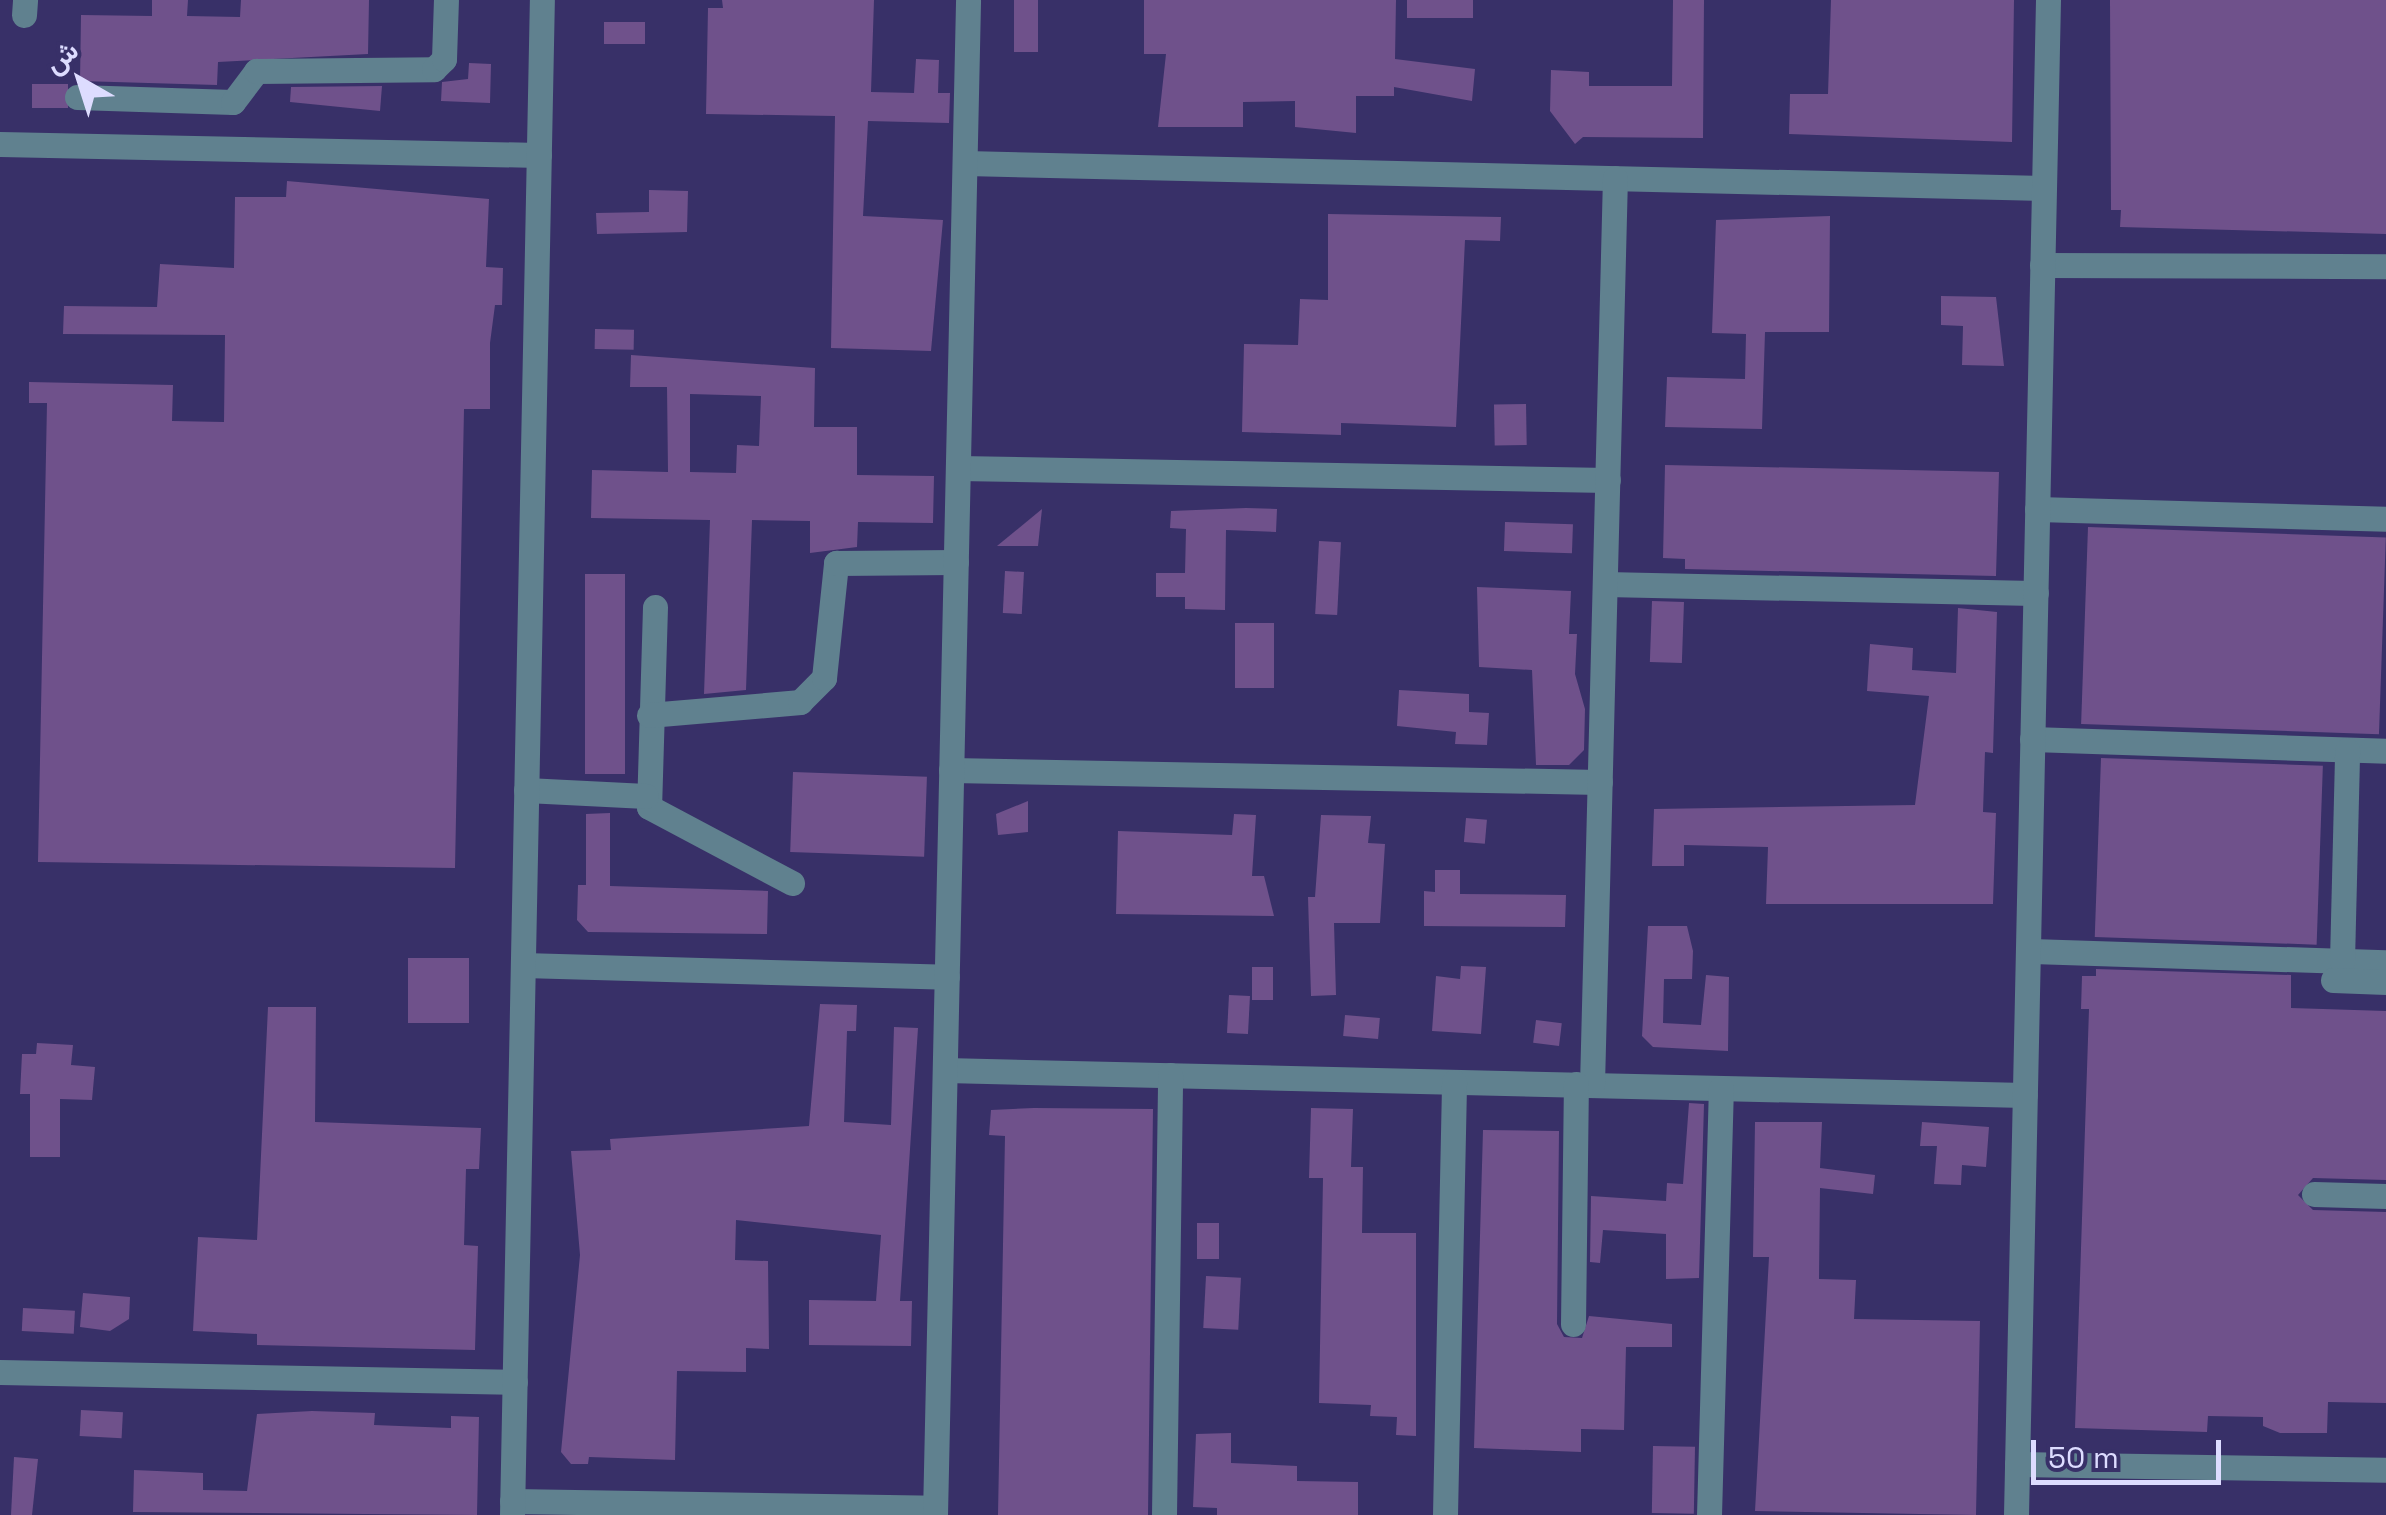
<!DOCTYPE html>
<html>
<head>
<meta charset="utf-8">
<style>
	body { margin:0 }
	#map { position:relative; width:2386px; height:1515px; overflow:hidden; background:#383068; font-family:"Space Grotesk",Vazirmatn,sans-serif }
	div>[style] { position:absolute }
	[style*='--x'] { left:calc(var(--x)*1px); top:calc(var(--y)*1px); width:calc(var(--w)*1px); rotate:calc(var(--a)*1deg) }
	.building>* { inset:0; background:#6f518b; transform-origin:0 0 }
	.minor>* { height:25px; margin:-12.5px; padding:0 12.5px; transform-origin:12.5px; border-radius:12.5px; background:#60818f }
	span { translate:-50% -50%; white-space:nowrap; text-align:center; line-height:1.15; -webkit-text-stroke:8px #383068; paint-order:stroke }
	.north { position:absolute; left:30px; top:30px; width:100px; height:100px; -webkit-text-stroke:8px #383068; paint-order:stroke; rotate:321deg; font-size:28px; font-weight:700; line-height:40px; text-align:center; color:#dddcff }
	.north::after { content:''; display:block; margin:auto; width:35px; height:45px; background:#dddcff; clip-path:polygon(50% 0,100% 100%,50% 72%,0 100%) }
	.scale { position:absolute; left:2031px; top:1440px; width:190px; height:45px; box-sizing:border-box; border:5px solid #dddcff; border-top:0; padding-left:12px; font-size:30px; line-height:35px; white-space:nowrap; color:#dddcff; -webkit-text-stroke:8px #383068; paint-order:stroke }
</style>
</head>
<body>
<div id="map">
	<div class="building">
		<i style="clip-path:polygon(152px 0,188px 0,187px 16px,240px 17px,241px 0,369px 0,368px 54px,218px 62px,217px 85px,80px 81px,81px 15px,152px 16px)"></i>
		<i style="clip-path:polygon(722px 0,874px 0,871px 92px,914px 93px,916px 59px,939px 60px,938px 93px,950px 93px,949px 123px,868px 121px,863px 216px,943px 220px,931px 351px,831px 348px,835px 116px,706px 114px,708px 8px,723px 8px)"></i>
		<i style="left:1014px;top:0;width:24px;height:52px"></i>
		<i style="clip-path:polygon(1144px 0,1396px 0,1395px 59px,1475px 69px,1472px 101px,1394px 87px,1394px 96px,1356px 96px,1356px 133px,1295px 127px,1295px 101px,1243px 102px,1243px 127px,1158px 127px,1166px 54px,1144px 54px)"></i>
		<i style="left:1407px;top:0;width:66px;height:18px"></i>
		<i style="clip-path:polygon(1673px 0,1704px 0,1703px 138px,1583px 137px,1575px 144px,1550px 111px,1551px 70px,1589px 72px,1589px 86px,1672px 86px)"></i>
		<i style="clip-path:polygon(1831px 0,2014px 0,2012px 142px,1789px 134px,1790px 94px,1828px 94px)"></i>
		<i style="clip-path:polygon(2110px 0,2386px 0,2386px 234px,2120px 227px,2121px 210px,2111px 210px)"></i>
		<i style="left:604px;top:22px;width:41px;height:22px"></i>
		<i style="clip-path:polygon(469px 63px,491px 64px,490px 103px,441px 101px,442px 82px,468px 79px)"></i>
		<i style="left:32px;top:84px;width:36px;height:24px"></i>
		<i style="clip-path:polygon(382px 86px,380px 111px,290px 102px,291px 87px)"></i>
		<i style="clip-path:polygon(287px 181px,489px 199px,486px 267px,503px 268px,502px 305px,495px 305px,490px 343px,490px 409px,464px 409px,455px 868px,38px 862px,47px 403px,29px 403px,29px 382px,173px 385px,172px 421px,224px 422px,225px 335px,63px 334px,64px 306px,157px 307px,160px 264px,234px 268px,235px 197px,286px 197px)"></i>
		<i style="clip-path:polygon(649px 190px,688px 191px,687px 232px,597px 234px,596px 213px,649px 212px)"></i>
		<i style="clip-path:polygon(1328px 214px,1501px 217px,1500px 241px,1465px 240px,1456px 427px,1341px 423px,1341px 435px,1242px 432px,1244px 344px,1298px 345px,1300px 299px,1328px 300px)"></i>
		<i style="clip-path:polygon(1830px 216px,1829px 332px,1765px 332px,1762px 429px,1665px 427px,1667px 377px,1745px 379px,1746px 334px,1712px 333px,1716px 220px)"></i>
		<i style="clip-path:polygon(1941px 296px,1996px 297px,2004px 366px,1962px 365px,1963px 326px,1941px 325px)"></i>
		<i style="left:595px;top:329px;width:39px;height:20px;rotate:1deg"></i>
		<i style="clip-path:polygon(evenodd,631px 355px,815px 368px,814px 427px,857px 427px,857px 475px,934px 476px,933px 523px,858px 522px,857px 547px,810px 553px,810px 521px,752px 520px,746px 690px,704px 694px,710px 520px,591px 518px,592px 470px,668px 472px,667px 387px,630px 387px,631px 355px,690px 394px,761px 396px,759px 446px,737px 445px,736px 473px,690px 472px,690px 394px)"></i>
		<i style="left:1526px;top:404px;width:41px;height:32px;rotate:89deg"></i>
		<i style="clip-path:polygon(1665px 465px,1999px 472px,1996px 576px,1685px 569px,1685px 559px,1663px 558px)"></i>
		<i style="clip-path:polygon(1246px 508px,1277px 509px,1276px 532px,1226px 530px,1225px 610px,1185px 609px,1185px 597px,1156px 597px,1156px 573px,1185px 573px,1186px 529px,1170px 528px,1171px 511px)"></i>
		<i style="clip-path:polygon(1042px 509px,1038px 546px,997px 546px)"></i>
		<i style="left:1505px;top:522px;width:68px;height:29px;rotate:2deg"></i>
		<i style="left:2088px;top:527px;width:298px;height:197px;rotate:2deg"></i>
		<i style="left:1319px;top:541px;width:22px;height:73px;rotate:3deg"></i>
		<i style="left:1005px;top:571px;width:19px;height:42px;rotate:3deg"></i>
		<i style="left:585px;top:574px;width:40px;height:200px"></i>
		<i style="clip-path:polygon(1477px 587px,1571px 591px,1569px 634px,1577px 634px,1575px 674px,1585px 709px,1584px 750px,1569px 765px,1536px 765px,1532px 670px,1479px 667px)"></i>
		<i style="left:1652px;top:601px;width:32px;height:61px;rotate:2deg"></i>
		<i style="clip-path:polygon(1958px 608px,1997px 612px,1993px 753px,1985px 752px,1983px 812px,1996px 813px,1993px 904px,1766px 904px,1768px 847px,1684px 845px,1684px 866px,1652px 866px,1654px 809px,1915px 805px,1929px 696px,1867px 691px,1870px 644px,1913px 648px,1912px 670px,1956px 673px)"></i>
		<i style="left:1235px;top:623px;width:39px;height:65px"></i>
		<i style="clip-path:polygon(1399px 690px,1469px 694px,1469px 712px,1489px 713px,1487px 745px,1455px 744px,1456px 732px,1397px 726px)"></i>
		<i style="left:2101px;top:758px;width:222px;height:179px;rotate:2deg"></i>
		<i style="left:793px;top:772px;width:134px;height:80px;rotate:2deg"></i>
		<i style="clip-path:polygon(1028px 801px,1028px 832px,998px 835px,996px 814px)"></i>
		<i style="clip-path:polygon(610px 813px,610px 886px,768px 891px,767px 934px,588px 932px,577px 920px,578px 885px,586px 885px,586px 814px)"></i>
		<i style="clip-path:polygon(1234px 814px,1256px 815px,1252px 876px,1264px 876px,1274px 916px,1116px 914px,1118px 831px,1232px 835px)"></i>
		<i style="clip-path:polygon(1321px 815px,1371px 816px,1368px 843px,1385px 844px,1380px 923px,1334px 923px,1336px 995px,1311px 996px,1308px 897px,1315px 897px)"></i>
		<i style="left:1466px;top:818px;width:21px;height:24px;rotate:5deg"></i>
		<i style="clip-path:polygon(1435px 870px,1460px 870px,1460px 894px,1566px 895px,1565px 927px,1424px 926px,1424px 891px,1435px 892px)"></i>
		<i style="clip-path:polygon(1648px 926px,1687px 926px,1693px 951px,1692px 979px,1664px 979px,1663px 1023px,1701px 1025px,1706px 975px,1729px 977px,1728px 1051px,1653px 1047px,1642px 1036px)"></i>
		<i style="left:408px;top:958px;width:61px;height:65px"></i>
		<i style="clip-path:polygon(1461px 966px,1486px 967px,1481px 1034px,1432px 1031px,1436px 976px,1460px 979px)"></i>
		<i style="left:1252px;top:967px;width:21px;height:33px"></i>
		<i style="clip-path:polygon(2096px 969px,2291px 975px,2291px 1008px,2386px 1011px,2386px 1180px,2313px 1178px,2298px 1195px,2313px 1210px,2386px 1212px,2386px 1403px,2328px 1402px,2327px 1433px,2280px 1433px,2263px 1426px,2263px 1417px,2208px 1416px,2207px 1432px,2075px 1428px,2089px 1009px,2081px 1009px,2082px 976px,2096px 976px)"></i>
		<i style="left:1229px;top:995px;width:21px;height:38px;rotate:3deg"></i>
		<i style="clip-path:polygon(820px 1004px,857px 1005px,856px 1031px,847px 1031px,844px 1122px,891px 1125px,894px 1027px,918px 1028px,900px 1301px,912px 1301px,911px 1346px,809px 1345px,809px 1300px,876px 1301px,881px 1235px,736px 1220px,735px 1260px,768px 1261px,769px 1349px,746px 1348px,746px 1372px,677px 1371px,675px 1460px,589px 1457px,588px 1464px,571px 1464px,561px 1452px,580px 1255px,571px 1151px,611px 1150px,610px 1139px,809px 1126px)"></i>
		<i style="clip-path:polygon(268px 1007px,316px 1007px,315px 1122px,481px 1128px,479px 1169px,466px 1169px,464px 1245px,478px 1246px,475px 1350px,257px 1345px,257px 1334px,193px 1331px,198px 1237px,257px 1240px)"></i>
		<i style="left:1345px;top:1015px;width:35px;height:21px;rotate:5deg"></i>
		<i style="left:1536px;top:1020px;width:26px;height:23px;rotate:7deg"></i>
		<i style="clip-path:polygon(37px 1043px,73px 1045px,71px 1065px,95px 1067px,92px 1100px,60px 1099px,60px 1157px,30px 1157px,30px 1094px,20px 1094px,22px 1054px,36px 1054px)"></i>
		<i style="clip-path:polygon(1689px 1103px,1704px 1104px,1699px 1278px,1666px 1279px,1666px 1234px,1603px 1230px,1600px 1263px,1590px 1262px,1591px 1196px,1666px 1201px,1667px 1183px,1683px 1184px)"></i>
		<i style="clip-path:polygon(1034px 1108px,1153px 1109px,1148px 1515px,998px 1515px,1005px 1136px,989px 1135px,991px 1110px)"></i>
		<i style="clip-path:polygon(1311px 1108px,1353px 1109px,1351px 1167px,1363px 1167px,1362px 1233px,1416px 1233px,1416px 1436px,1396px 1435px,1397px 1417px,1370px 1416px,1371px 1405px,1319px 1403px,1323px 1178px,1309px 1178px)"></i>
		<i style="clip-path:polygon(1755px 1122px,1822px 1122px,1820px 1168px,1875px 1175px,1873px 1194px,1820px 1188px,1819px 1279px,1856px 1280px,1854px 1319px,1980px 1321px,1976px 1515px,1755px 1511px,1769px 1257px,1753px 1257px)"></i>
		<i style="clip-path:polygon(1922px 1122px,1989px 1127px,1986px 1167px,1962px 1165px,1961px 1185px,1934px 1184px,1937px 1146px,1920px 1146px)"></i>
		<i style="clip-path:polygon(1483px 1130px,1559px 1131px,1557px 1324px,1564px 1337px,1582px 1338px,1589px 1316px,1672px 1324px,1672px 1347px,1626px 1347px,1624px 1430px,1581px 1429px,1581px 1452px,1474px 1448px)"></i>
		<i style="left:1197px;top:1223px;width:22px;height:36px"></i>
		<i style="left:1206px;top:1276px;width:35px;height:52px;rotate:3deg"></i>
		<i style="clip-path:polygon(83px 1293px,130px 1297px,129px 1319px,110px 1331px,80px 1327px)"></i>
		<i style="left:23px;top:1308px;width:52px;height:23px;rotate:3deg"></i>
		<i style="left:81px;top:1410px;width:42px;height:26px;rotate:3deg"></i>
		<i style="clip-path:polygon(312px 1411px,375px 1413px,374px 1425px,451px 1428px,451px 1416px,479px 1417px,477px 1515px,133px 1512px,134px 1470px,203px 1473px,203px 1490px,247px 1491px,257px 1414px)"></i>
		<i style="clip-path:polygon(1231px 1433px,1231px 1463px,1297px 1466px,1297px 1481px,1358px 1482px,1358px 1515px,1217px 1515px,1217px 1508px,1193px 1507px,1196px 1434px)"></i>
		<i style="left:1653px;top:1446px;width:42px;height:67px;rotate:1deg"></i>
		<i style="clip-path:polygon(14px 1457px,38px 1459px,32px 1515px,11px 1515px)"></i>
	</div>
	<div class="minor">
		<i style="--x:24;--y:15;--w:15;--a:-86"></i>
		<i style="--x:77;--y:97;--w:156;--a:1.8"></i>
		<i style="--x:233;--y:102;--w:39;--a:-53"></i>
		<i style="--x:256;--y:71;--w:178;--a:-0.6"></i>
		<i style="--x:434;--y:69;--w:14;--a:-45"></i>
		<i style="--x:444;--y:59;--w:59;--a:-88.1"></i>
		<i style="--x:0;--y:144;--w:539;--a:1.17"></i>
		<i style="--x:965;--y:163;--w:1079;--a:1.33"></i>
		<i style="--x:2042;--y:265;--w:344;--a:0.2"></i>
		<i style="--x:958;--y:468;--w:650;--a:1.06"></i>
		<i style="--x:2037;--y:509;--w:349;--a:1.6"></i>
		<i style="--x:1605;--y:584;--w:431;--a:1.2"></i>
		<i style="--x:655;--y:607;--w:200;--a:91.7"></i>
		<i style="--x:649;--y:807;--w:162;--a:28"></i>
		<i style="--x:649;--y:715;--w:152;--a:-4.9"></i>
		<i style="--x:800;--y:702;--w:34;--a:-45"></i>
		<i style="--x:824;--y:678;--w:116;--a:-84"></i>
		<i style="--x:836;--y:563;--w:120;--a:-0.5"></i>
		<i style="--x:2032;--y:739;--w:354;--a:1.9"></i>
		<i style="--x:951;--y:770;--w:649;--a:1.06"></i>
		<i style="--x:526;--y:790;--w:120;--a:2.9"></i>
		<i style="--x:2028;--y:951;--w:358;--a:1.8"></i>
		<i style="--x:2342;--y:961;--w:211;--a:-88.6"></i>
		<i style="--x:523;--y:965;--w:424;--a:1.6"></i>
		<i style="--x:2333;--y:980;--w:53;--a:2.2"></i>
		<i style="--x:945;--y:1070;--w:1080;--a:1.33"></i>
		<i style="--x:1592;--y:1085;--w:907;--a:-88.55"></i>
		<i style="--x:2314;--y:1194;--w:72;--a:1.6"></i>
		<i style="--x:1573;--y:1324;--w:240;--a:-89.3"></i>
		<i style="--x:0;--y:1372;--w:515;--a:1.11"></i>
		<i style="--x:2017;--y:1464;--w:369;--a:0.9"></i>
		<i style="--x:512;--y:1501;--w:423;--a:0.9"></i>
		<i style="--x:512;--y:1515;--w:1515;--a:-88.87"></i>
		<i style="--x:935;--y:1515;--w:1515;--a:-88.75"></i>
		<i style="--x:1164;--y:1515;--w:440;--a:-89.2"></i>
		<i style="--x:1445;--y:1515;--w:433;--a:-88.8"></i>
		<i style="--x:1709;--y:1515;--w:427;--a:-88.4"></i>
		<i style="--x:2016;--y:1515;--w:1515;--a:-88.79"></i>
	</div>
	<div class="north">ش</div>
	<div class="scale">50 m</div>
</div>
</body>
</html>
